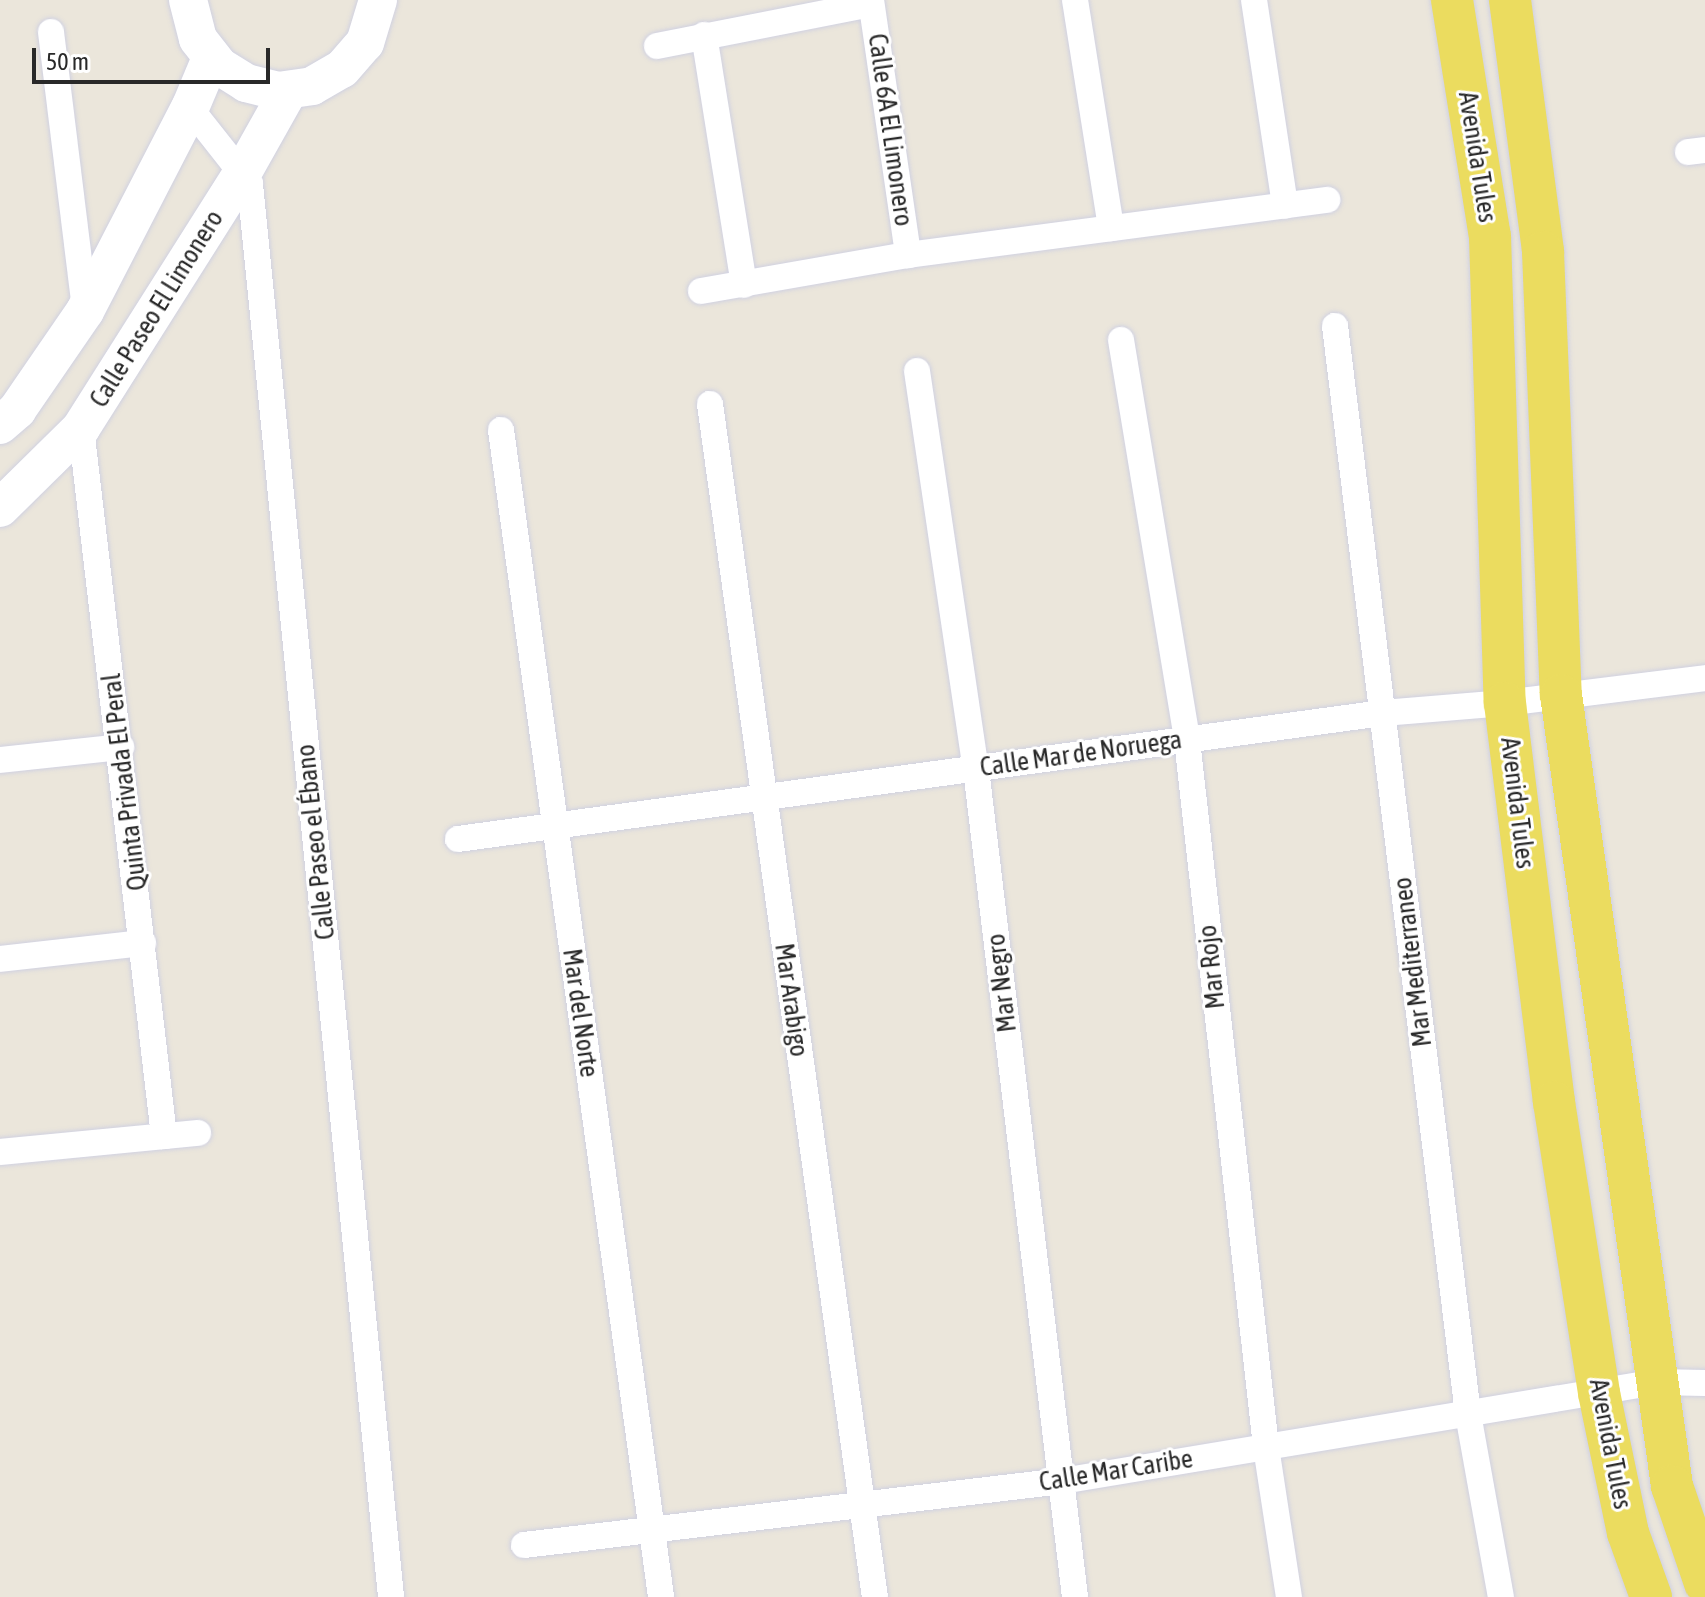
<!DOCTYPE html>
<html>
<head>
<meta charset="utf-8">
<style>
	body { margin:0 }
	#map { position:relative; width:1705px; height:1597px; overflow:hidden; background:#ebe6db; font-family:"Asap Condensed",sans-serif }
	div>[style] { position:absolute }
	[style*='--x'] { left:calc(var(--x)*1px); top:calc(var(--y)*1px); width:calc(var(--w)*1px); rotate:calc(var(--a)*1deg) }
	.roads { filter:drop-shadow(0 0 2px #d0d1e1) drop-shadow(0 0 2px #d0d1e1) }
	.street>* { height:26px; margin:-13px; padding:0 13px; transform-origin:13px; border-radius:13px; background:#fff }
	.secondary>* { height:38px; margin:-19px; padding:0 19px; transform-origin:19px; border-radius:19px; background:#fff }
	.primary>* { height:42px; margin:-21px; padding:0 21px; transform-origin:21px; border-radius:21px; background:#ebdc5f }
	span { translate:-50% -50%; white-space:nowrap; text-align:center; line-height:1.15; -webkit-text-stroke:6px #fff; paint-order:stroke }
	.street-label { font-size:26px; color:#292929 }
	.scale { position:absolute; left:32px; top:48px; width:238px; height:36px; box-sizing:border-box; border:4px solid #292929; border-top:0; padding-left:10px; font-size:24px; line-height:28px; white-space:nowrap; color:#292929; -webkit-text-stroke:6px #fff; paint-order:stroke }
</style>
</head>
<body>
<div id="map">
	<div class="roads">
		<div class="street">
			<i style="--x:871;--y:0;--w:258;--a:81.7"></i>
			<i style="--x:1075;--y:0;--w:231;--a:81"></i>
			<i style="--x:1254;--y:0;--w:208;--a:81.4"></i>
			<i style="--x:51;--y:32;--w:280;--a:83"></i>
			<i style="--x:704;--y:35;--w:253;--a:80.9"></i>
			<i style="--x:657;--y:46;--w:218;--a:-11.1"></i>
			<i style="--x:190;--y:108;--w:97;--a:51.7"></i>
			<i style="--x:250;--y:184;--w:1420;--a:84.3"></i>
			<i style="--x:1688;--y:152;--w:17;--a:-7"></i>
			<i style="--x:701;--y:291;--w:210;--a:-9.9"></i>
			<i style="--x:908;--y:255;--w:423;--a:-7.5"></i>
			<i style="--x:1335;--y:326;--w:1096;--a:83.03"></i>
			<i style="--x:1468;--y:1414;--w:186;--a:79.8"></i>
			<i style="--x:1121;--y:340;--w:405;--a:80.6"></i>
			<i style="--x:1187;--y:740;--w:711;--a:83.62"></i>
			<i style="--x:1266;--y:1447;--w:152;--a:81.3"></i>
			<i style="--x:917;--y:371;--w:402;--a:81.6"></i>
			<i style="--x:976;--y:769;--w:834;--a:83.18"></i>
			<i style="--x:710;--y:404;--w:1204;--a:82.13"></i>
			<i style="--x:81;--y:428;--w:713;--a:83.31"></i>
			<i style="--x:501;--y:430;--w:1178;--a:82.19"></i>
			<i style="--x:0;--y:760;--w:122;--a:-6.1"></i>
			<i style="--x:458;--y:839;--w:934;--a:-7.76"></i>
			<i style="--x:1383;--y:713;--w:122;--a:-4.7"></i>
			<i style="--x:1505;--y:703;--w:202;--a:-7.1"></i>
			<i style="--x:0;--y:959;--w:144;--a:-6.4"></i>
			<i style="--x:0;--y:1152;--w:199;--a:-5.5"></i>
			<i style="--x:524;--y:1545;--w:542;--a:-6.78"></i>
			<i style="--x:1062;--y:1481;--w:603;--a:-9.45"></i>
			<i style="--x:1657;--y:1382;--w:48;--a:1.2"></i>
		</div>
		<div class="secondary">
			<i style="--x:188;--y:0;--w:40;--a:75.6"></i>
			<i style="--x:198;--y:39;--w:34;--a:52"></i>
			<i style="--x:219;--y:66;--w:32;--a:32"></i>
			<i style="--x:246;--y:83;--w:33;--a:14"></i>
			<i style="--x:278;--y:91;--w:34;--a:-8"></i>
			<i style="--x:312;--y:86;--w:34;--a:-30"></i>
			<i style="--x:342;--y:69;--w:35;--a:-49"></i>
			<i style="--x:365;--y:43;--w:45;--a:-73.2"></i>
			<i style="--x:0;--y:425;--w:23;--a:-41"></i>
			<i style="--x:17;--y:410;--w:120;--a:-55.5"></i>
			<i style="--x:85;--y:311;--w:229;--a:-62.7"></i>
			<i style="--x:190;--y:108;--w:54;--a:-67.2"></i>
			<i style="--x:0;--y:508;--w:114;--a:-44.6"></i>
			<i style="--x:81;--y:428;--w:303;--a:-57.7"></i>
			<i style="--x:243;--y:172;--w:94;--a:-60.7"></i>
		</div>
		<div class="primary">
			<i style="--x:1452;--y:0;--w:239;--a:80.9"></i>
			<i style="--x:1490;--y:236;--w:467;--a:88.2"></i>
			<i style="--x:1505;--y:703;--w:402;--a:83"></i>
			<i style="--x:1554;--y:1102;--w:294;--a:81.2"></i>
			<i style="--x:1599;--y:1393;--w:143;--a:78.3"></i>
			<i style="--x:1628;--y:1533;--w:68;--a:70.2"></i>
			<i style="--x:1510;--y:0;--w:254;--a:82.5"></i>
			<i style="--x:1543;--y:252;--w:443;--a:87.7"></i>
			<i style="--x:1561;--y:695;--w:799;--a:82.01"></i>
			<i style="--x:1672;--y:1486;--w:102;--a:71.2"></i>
		</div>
	</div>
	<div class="street-label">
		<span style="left:890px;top:130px;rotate:82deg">Calle 6A El Limonero</span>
		<span style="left:1477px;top:157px;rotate:81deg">Avenida Tules</span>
		<span style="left:157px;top:309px;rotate:-58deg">Calle Paseo El Limonero</span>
		<span style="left:1081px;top:754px;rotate:-8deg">Calle Mar de Noruega</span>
		<span style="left:125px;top:782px;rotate:-97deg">Quinta Privada El Peral</span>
		<span style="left:1517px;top:803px;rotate:83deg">Avenida Tules</span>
		<span style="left:316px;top:842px;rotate:-96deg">Calle Paseo el Ébano</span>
		<span style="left:1413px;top:962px;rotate:-97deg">Mar Mediterraneo</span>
		<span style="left:1212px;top:967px;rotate:-96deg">Mar Rojo</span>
		<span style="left:1002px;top:983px;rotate:-97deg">Mar Negro</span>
		<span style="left:791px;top:1000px;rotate:82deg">Mar Arabigo</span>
		<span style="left:580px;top:1013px;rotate:82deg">Mar del Norte</span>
		<span style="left:1610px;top:1444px;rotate:79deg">Avenida Tules</span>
		<span style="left:1116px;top:1471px;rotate:-9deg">Calle Mar Caribe</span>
	</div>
	<div class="scale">50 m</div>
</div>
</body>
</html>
